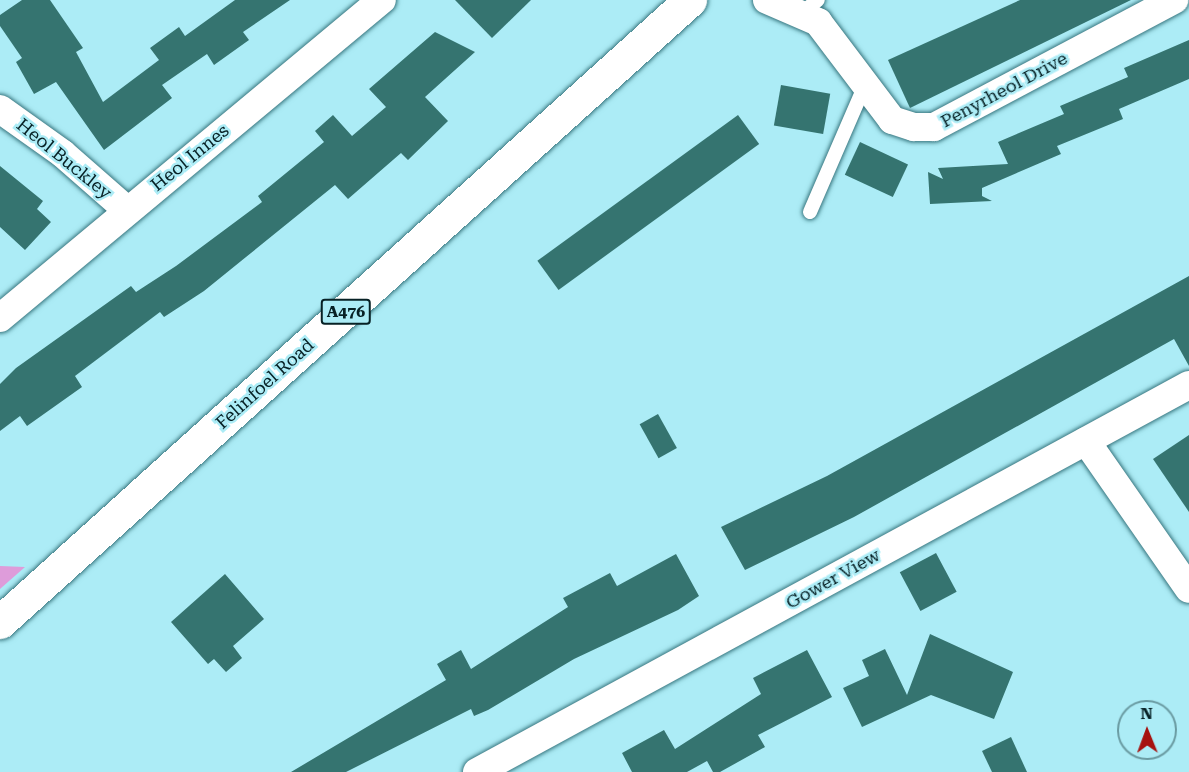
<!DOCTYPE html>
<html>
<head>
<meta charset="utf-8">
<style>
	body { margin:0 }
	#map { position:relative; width:1189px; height:772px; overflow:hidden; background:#acecf6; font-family:"Roboto Serif",serif }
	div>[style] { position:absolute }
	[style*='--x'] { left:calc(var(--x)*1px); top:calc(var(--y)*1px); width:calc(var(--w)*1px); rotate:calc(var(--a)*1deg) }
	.green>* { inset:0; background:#de9cda }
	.building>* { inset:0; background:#357470; transform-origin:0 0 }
	.roads { filter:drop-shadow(0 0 2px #38767f) drop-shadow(0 0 2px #38767f) }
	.service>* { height:14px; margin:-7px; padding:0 7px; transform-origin:7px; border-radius:7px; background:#fff }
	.minor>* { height:28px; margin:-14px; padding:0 14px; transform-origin:14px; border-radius:14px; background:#fff }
	.primary>* { height:33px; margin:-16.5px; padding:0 16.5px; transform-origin:16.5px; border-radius:16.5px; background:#fff }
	span { translate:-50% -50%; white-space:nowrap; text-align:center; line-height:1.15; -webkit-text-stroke:5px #acecf6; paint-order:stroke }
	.shield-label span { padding:2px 4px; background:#acecf6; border:2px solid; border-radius:4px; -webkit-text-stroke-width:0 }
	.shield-label { font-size:16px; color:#072125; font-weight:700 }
	.street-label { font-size:18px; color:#072125 }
	.north { position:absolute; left:1117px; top:700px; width:60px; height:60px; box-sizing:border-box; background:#acecf6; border:2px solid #6a9ba2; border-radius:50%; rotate:359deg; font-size:16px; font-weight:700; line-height:24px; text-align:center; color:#072125 }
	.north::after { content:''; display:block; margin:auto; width:21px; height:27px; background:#a6120f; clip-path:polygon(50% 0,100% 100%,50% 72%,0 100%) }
</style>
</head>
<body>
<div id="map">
	<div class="green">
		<i style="clip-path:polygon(0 566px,25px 567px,0 589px)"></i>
	</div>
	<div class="building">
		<i style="clip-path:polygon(22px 0,50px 0,83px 48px,76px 52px,103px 102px,159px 60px,150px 48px,179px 27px,185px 36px,235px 0,290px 0,243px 32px,249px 40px,214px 65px,207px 54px,162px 85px,172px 98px,104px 150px,56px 82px,34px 94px,16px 62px,22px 58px,0 26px,0 15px)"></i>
		<i style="clip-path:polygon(455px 0,531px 0,492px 38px)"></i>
		<i style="clip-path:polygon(1020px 0,1131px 0,910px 108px,888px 60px)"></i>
		<i style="clip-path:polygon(435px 32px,475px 52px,425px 97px,448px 121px,408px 160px,401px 153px,348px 199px,335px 185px,204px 291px,164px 317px,160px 312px,75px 376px,82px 387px,27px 426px,20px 416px,0 431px,0 384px,16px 368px,131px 286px,136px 292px,176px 266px,262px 202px,258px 196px,324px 142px,315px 131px,333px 115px,352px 136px,386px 107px,369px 89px)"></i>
		<i style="clip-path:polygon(1189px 40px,1189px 79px,1119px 109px,1123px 119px,1057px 146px,1061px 154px,982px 188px,982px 196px,992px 201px,930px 204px,928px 172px,943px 179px,938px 168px,1008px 164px,998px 142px,1064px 114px,1060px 106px,1128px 77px,1124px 68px)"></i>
		<i style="left:781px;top:85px;width:50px;height:41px;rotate:10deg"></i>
		<i style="left:738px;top:115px;width:36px;height:248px;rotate:54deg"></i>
		<i style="left:860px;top:142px;width:53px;height:36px;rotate:25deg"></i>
		<i style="clip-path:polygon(0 166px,43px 201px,37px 209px,51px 222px,25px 250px,0 227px)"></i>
		<i style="clip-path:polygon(1189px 276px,1189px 366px,1174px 339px,854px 517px,745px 570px,721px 527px,827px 476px)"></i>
		<i style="left:658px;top:414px;width:39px;height:21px;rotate:61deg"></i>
		<i style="clip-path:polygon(1189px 435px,1189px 512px,1153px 459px)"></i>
		<i style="left:936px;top:553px;width:44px;height:41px;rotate:62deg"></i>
		<i style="clip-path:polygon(676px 554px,699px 596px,678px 610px,574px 659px,488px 710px,474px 716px,471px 709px,346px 772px,291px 772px,446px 680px,437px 664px,461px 650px,471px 669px,568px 607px,563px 598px,610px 573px,617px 586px)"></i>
		<i style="clip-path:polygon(225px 574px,264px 619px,233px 646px,242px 658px,226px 672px,214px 659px,208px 664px,171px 622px)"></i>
		<i style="clip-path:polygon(930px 634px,1013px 672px,994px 719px,931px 695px,862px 727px,843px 688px,869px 676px,862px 660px,885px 649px,907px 695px)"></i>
		<i style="clip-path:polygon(807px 650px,832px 697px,758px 735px,765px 747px,720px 772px,713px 772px,707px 761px,687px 772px,632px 772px,622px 753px,664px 730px,675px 749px,761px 694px,753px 678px)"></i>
		<i style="clip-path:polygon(1011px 737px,1027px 772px,992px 772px,982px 751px)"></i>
	</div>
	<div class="roads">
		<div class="service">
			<i style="--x:803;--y:12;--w:19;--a:-39"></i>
			<i style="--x:810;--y:212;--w:138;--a:-66.6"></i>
		</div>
		<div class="minor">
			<i style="--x:767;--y:0;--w:56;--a:23.3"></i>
			<i style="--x:818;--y:22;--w:123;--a:52.9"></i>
			<i style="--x:892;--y:120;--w:23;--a:18"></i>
			<i style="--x:914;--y:127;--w:20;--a:0"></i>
			<i style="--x:934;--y:127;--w:272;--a:-27.9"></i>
			<i style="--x:0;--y:109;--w:77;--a:35.5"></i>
			<i style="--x:63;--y:154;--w:85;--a:41.2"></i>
			<i style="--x:0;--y:318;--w:497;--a:-39.8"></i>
			<i style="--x:1086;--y:441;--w:180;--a:55.2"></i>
			<i style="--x:477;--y:772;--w:810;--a:-28.53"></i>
		</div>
		<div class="primary">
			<i style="--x:0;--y:622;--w:929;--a:-42.03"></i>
		</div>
	</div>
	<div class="shield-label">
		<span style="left:346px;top:312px">A476</span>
	</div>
	<div class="street-label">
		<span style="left:1004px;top:90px;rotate:-28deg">Penyrheol Drive</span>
		<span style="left:190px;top:158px;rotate:-39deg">Heol Innes</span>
		<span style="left:64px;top:159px;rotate:39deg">Heol Buckley</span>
		<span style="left:265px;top:384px;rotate:-42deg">Felinfoel Road</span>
		<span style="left:833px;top:579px;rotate:-29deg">Gower View</span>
	</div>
	<div class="north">N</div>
</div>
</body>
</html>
